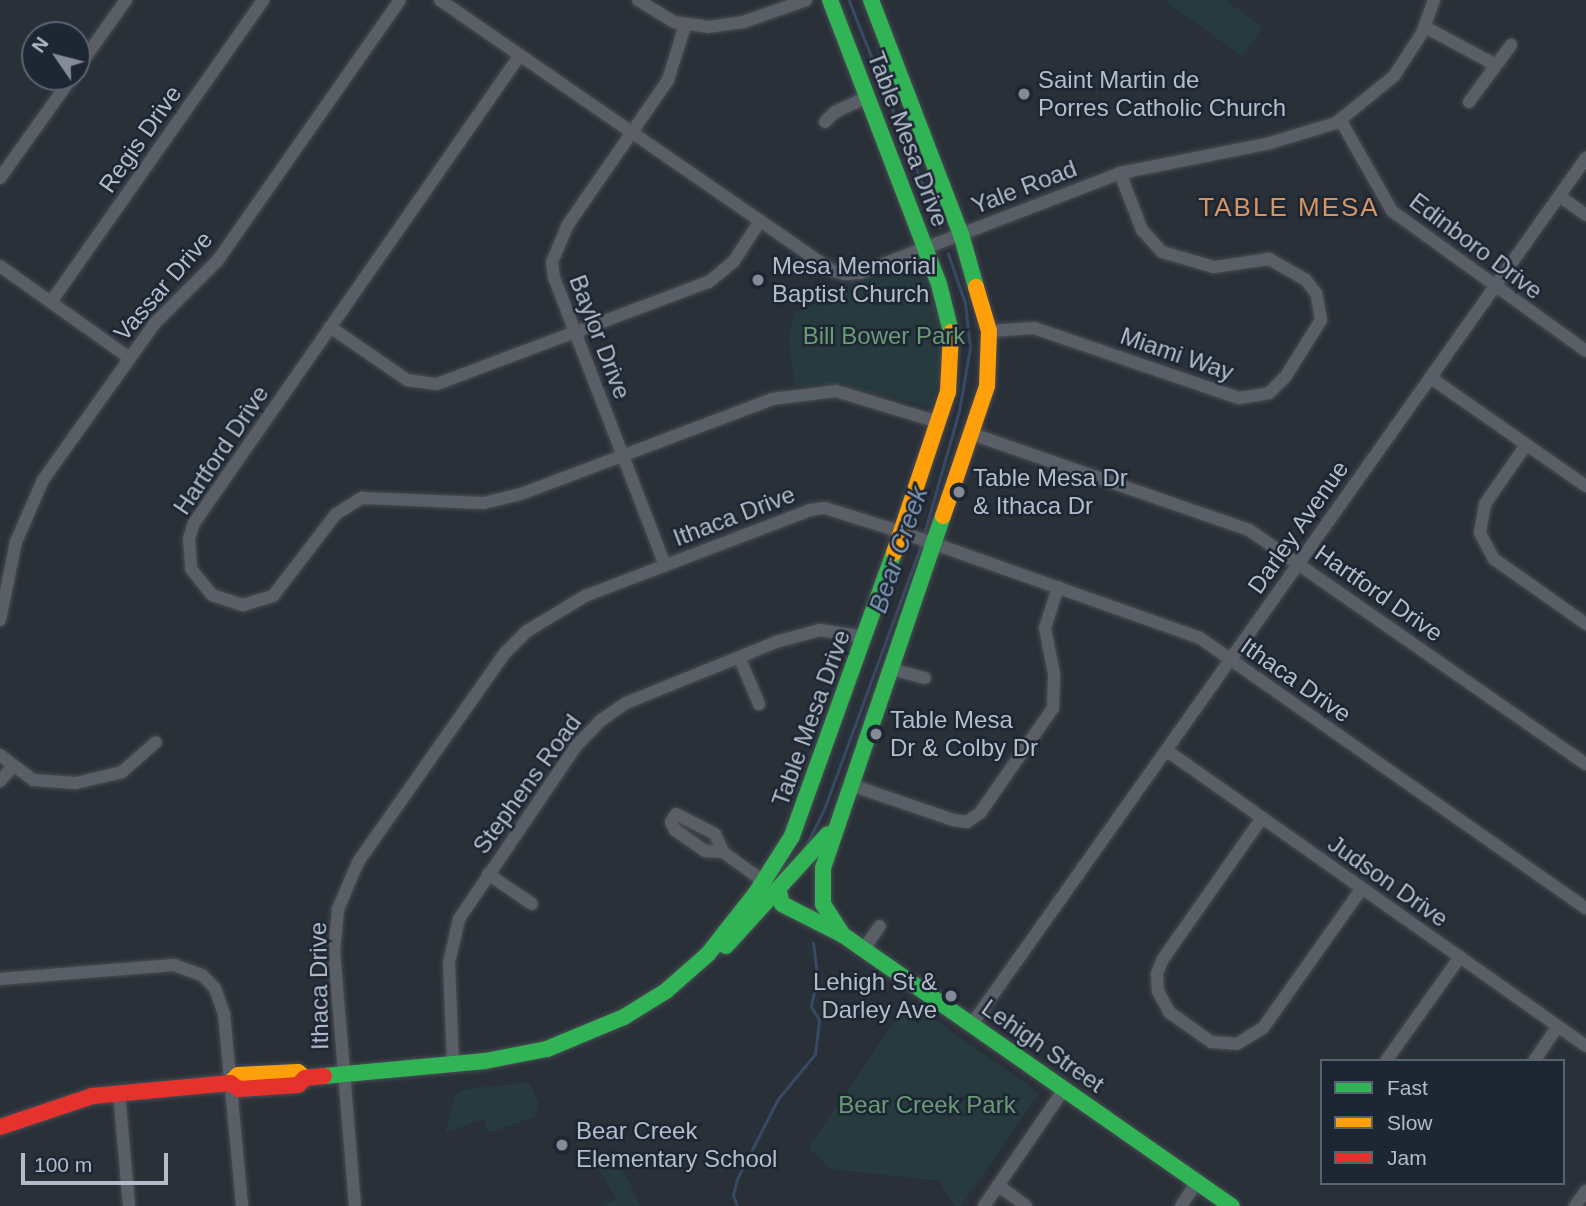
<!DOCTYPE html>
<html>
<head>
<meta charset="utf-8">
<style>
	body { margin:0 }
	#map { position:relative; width:1586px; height:1206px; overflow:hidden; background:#2a3038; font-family:Arial,sans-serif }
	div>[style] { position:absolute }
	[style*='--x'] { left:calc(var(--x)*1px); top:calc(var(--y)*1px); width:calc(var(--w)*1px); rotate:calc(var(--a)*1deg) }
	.green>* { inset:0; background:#273a3e }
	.stream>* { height:2.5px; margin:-1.25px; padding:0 1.25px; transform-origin:1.25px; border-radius:1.25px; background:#384963 }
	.roads { filter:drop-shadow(0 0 2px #484c53) drop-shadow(0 0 2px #484c53) }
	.street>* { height:12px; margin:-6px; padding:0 6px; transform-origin:6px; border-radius:6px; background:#5a5e66 }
	.fast>* { height:16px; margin:-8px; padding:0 8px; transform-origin:8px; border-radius:8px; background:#30b455 }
	.slow>* { height:16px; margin:-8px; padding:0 8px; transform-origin:8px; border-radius:8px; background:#ff9f0a }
	.jam>* { height:16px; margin:-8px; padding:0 8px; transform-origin:8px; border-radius:8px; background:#e5322d }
	.dots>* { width:19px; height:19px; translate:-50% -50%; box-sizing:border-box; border:4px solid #1d2633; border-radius:50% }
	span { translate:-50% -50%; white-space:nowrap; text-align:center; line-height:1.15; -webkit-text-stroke:5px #1d2633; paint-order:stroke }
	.poi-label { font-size:24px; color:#b4bcc9 }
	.left { translate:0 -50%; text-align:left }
	.right { translate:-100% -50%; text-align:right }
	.street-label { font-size:24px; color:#b4bcc9 }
	.park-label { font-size:24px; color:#6b9a76 }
	.neighbourhood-label { font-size:26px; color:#d59563; letter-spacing:2px }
	.water-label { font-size:26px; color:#7c92b1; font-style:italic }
	.legend { position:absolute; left:1320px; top:1059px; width:245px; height:126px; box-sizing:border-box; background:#1d2633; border:2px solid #59626f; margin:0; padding:9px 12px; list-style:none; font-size:21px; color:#b4bcc9 }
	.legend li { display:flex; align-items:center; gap:14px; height:35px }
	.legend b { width:35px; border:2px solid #59626f }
	.north { position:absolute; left:21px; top:21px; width:70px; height:70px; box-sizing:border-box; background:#1d2633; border:2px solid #59626f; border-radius:50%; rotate:305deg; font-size:19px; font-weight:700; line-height:28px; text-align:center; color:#b4bcc9 }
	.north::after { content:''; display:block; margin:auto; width:24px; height:32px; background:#848b96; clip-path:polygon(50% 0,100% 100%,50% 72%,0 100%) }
	.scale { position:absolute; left:21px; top:1153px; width:147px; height:32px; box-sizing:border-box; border:4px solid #b4bcc9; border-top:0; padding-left:9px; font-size:21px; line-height:24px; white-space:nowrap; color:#b4bcc9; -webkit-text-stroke:5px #1d2633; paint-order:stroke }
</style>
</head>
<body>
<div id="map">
	<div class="green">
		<i style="clip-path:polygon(1164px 0,1225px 0,1263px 27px,1242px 56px)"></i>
		<i style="clip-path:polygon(918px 261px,939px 319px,942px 351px,933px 408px,836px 384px,794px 386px,789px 337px,794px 312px,834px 296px,839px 284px,872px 280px)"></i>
		<i style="clip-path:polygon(908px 1001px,1039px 1093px,961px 1206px,954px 1206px,939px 1181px,829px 1169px,809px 1147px)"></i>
		<i style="clip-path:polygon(529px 1082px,539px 1104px,535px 1117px,488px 1133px,483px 1119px,445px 1133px,455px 1095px,467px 1089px)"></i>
		<i style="clip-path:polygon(607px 1156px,625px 1174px,640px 1206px,600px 1206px,617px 1199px,598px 1168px,601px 1157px)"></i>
	</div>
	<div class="stream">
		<i style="--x:849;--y:0;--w:245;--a:68.2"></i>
		<i style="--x:924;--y:534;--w:128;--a:-74.1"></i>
		<i style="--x:959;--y:411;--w:64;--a:-80.1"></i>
		<i style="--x:970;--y:348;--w:45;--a:-96.3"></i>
		<i style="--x:965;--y:303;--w:52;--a:-109.1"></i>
		<i style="--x:805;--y:848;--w:46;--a:-64"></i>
		<i style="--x:825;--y:807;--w:280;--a:-69.9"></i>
		<i style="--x:737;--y:1206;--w:12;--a:-110"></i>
		<i style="--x:733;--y:1195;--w:16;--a:-76"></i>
		<i style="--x:737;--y:1179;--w:90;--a:-62.9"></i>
		<i style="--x:778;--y:1099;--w:58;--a:-50.6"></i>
		<i style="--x:815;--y:1054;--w:34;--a:-83"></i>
		<i style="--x:819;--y:1020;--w:15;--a:-122"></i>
		<i style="--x:811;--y:1007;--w:33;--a:-79"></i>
		<i style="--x:817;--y:975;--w:32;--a:-97"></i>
	</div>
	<div class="roads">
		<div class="street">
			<i style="--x:440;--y:0;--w:475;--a:34.6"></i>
			<i style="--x:831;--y:270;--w:15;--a:16"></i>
			<i style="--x:845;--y:274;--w:15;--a:-4"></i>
			<i style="--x:860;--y:273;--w:279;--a:-21"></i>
			<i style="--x:1120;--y:173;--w:153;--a:-11.3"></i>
			<i style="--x:1270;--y:143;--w:69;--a:-16.9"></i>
			<i style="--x:1336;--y:123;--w:75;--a:-39"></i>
			<i style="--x:1394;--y:76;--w:51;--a:-56.9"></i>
			<i style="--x:1422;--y:33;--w:35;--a:-70"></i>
			<i style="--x:638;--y:0;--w:42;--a:31.4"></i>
			<i style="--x:674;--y:22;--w:34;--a:8"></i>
			<i style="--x:708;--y:27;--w:35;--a:-8"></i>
			<i style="--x:743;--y:22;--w:67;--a:-19.2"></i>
			<i style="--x:1425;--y:27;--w:78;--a:28.2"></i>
			<i style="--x:520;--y:55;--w:570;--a:124.86"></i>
			<i style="--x:194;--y:523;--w:16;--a:108"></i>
			<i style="--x:189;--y:538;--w:31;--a:86"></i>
			<i style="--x:191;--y:569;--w:33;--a:51"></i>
			<i style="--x:212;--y:595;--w:33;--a:18"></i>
			<i style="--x:243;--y:605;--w:31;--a:-17"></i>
			<i style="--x:273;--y:596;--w:103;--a:-52.5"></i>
			<i style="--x:336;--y:514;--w:31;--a:-32"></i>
			<i style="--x:362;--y:498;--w:122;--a:2.3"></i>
			<i style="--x:484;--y:503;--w:38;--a:-14"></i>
			<i style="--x:521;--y:494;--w:268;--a:-20.7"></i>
			<i style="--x:772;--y:399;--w:64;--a:-7.1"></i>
			<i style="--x:836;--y:391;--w:107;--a:16.9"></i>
			<i style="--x:77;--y:69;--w:85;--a:-54.6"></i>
			<i style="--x:1469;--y:102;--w:71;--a:-53.6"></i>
			<i style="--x:1341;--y:121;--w:103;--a:60.5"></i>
			<i style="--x:1392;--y:211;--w:239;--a:35.8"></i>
			<i style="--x:825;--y:122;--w:14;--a:-45"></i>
			<i style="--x:835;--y:112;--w:35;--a:-25"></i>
			<i style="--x:0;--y:178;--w:124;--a:-54.5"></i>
			<i style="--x:1559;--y:196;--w:33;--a:35"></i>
			<i style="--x:0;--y:266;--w:157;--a:35.4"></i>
			<i style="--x:51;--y:302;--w:369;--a:-54.9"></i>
			<i style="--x:330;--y:327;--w:93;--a:34.5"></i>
			<i style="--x:407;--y:380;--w:30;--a:8"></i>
			<i style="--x:437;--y:384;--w:290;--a:-20.6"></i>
			<i style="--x:709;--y:282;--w:33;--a:-40"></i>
			<i style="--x:734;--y:261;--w:48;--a:-57"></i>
			<i style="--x:989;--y:331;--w:45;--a:-3.8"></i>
			<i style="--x:1034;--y:328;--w:217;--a:18.9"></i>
			<i style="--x:1239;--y:398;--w:30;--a:-9"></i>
			<i style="--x:1269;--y:393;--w:24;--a:-45"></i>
			<i style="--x:1286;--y:376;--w:66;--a:-58"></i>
			<i style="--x:1321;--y:320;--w:27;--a:-100"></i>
			<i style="--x:1316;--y:293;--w:16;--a:-128"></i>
			<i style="--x:1306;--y:280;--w:43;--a:-150.4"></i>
			<i style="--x:1269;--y:259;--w:56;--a:171.7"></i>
			<i style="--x:1214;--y:267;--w:54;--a:-163.9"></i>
			<i style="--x:1162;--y:252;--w:30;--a:-132"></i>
			<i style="--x:1142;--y:230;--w:61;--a:-111.1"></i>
			<i style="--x:1431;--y:378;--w:189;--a:34.9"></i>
			<i style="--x:972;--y:434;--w:293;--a:19.1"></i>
			<i style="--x:1249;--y:530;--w:410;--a:34.8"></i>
			<i style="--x:1526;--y:445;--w:72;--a:124.8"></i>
			<i style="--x:1485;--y:504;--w:29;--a:100"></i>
			<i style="--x:1480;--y:533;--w:30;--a:62"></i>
			<i style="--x:1494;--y:559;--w:113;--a:35.2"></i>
			<i style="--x:665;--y:565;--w:308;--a:-111.1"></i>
			<i style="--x:554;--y:278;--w:16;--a:-97"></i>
			<i style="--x:552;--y:262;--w:39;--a:-67"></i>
			<i style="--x:567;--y:226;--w:178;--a:-55.3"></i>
			<i style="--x:668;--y:80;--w:58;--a:-72.8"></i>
			<i style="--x:0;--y:620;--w:80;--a:-78.4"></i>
			<i style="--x:16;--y:542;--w:68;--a:-66.5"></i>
			<i style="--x:43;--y:480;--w:193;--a:-54.5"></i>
			<i style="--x:155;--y:323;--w:89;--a:-45"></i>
			<i style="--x:218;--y:260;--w:317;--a:-55"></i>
			<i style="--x:740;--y:659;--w:49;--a:67.1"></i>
			<i style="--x:891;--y:669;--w:35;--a:15"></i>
			<i style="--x:1166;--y:750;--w:514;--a:35.17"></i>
			<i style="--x:0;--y:755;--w:41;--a:37.1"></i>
			<i style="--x:33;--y:780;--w:43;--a:4"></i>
			<i style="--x:76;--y:783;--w:47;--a:-13.4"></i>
			<i style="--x:122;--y:772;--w:45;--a:-41.4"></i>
			<i style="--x:0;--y:781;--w:18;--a:-49"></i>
			<i style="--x:851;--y:785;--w:108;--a:18.9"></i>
			<i style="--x:953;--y:820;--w:14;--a:8"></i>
			<i style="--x:967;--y:822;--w:16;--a:-35"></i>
			<i style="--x:980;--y:813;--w:128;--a:-55.2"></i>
			<i style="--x:1053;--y:708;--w:34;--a:-88"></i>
			<i style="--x:1054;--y:674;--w:47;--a:-101.1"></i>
			<i style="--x:1045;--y:628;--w:43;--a:-72.4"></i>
			<i style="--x:1262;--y:818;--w:172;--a:125.1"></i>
			<i style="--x:1163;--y:959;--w:16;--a:112"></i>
			<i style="--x:1157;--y:974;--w:17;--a:87"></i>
			<i style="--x:1158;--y:991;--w:24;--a:62"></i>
			<i style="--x:1169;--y:1012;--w:52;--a:35.5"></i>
			<i style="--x:1211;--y:1042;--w:26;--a:4"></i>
			<i style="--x:1237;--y:1044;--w:31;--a:-32"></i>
			<i style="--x:1263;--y:1028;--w:171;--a:-54.7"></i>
			<i style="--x:723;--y:852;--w:18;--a:-177"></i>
			<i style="--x:705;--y:851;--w:37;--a:-145"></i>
			<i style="--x:675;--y:830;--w:9;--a:-117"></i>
			<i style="--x:671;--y:822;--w:9;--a:-58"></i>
			<i style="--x:676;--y:814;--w:44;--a:27.1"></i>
			<i style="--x:715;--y:834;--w:20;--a:66"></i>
			<i style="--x:723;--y:852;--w:58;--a:35.9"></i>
			<i style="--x:488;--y:874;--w:53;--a:34.3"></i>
			<i style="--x:863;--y:950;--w:29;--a:-55"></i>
			<i style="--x:0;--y:979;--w:175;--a:-4.6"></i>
			<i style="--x:174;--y:965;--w:30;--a:20"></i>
			<i style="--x:202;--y:975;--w:18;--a:45"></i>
			<i style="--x:215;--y:988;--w:28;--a:71"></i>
			<i style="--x:224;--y:1014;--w:193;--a:84.6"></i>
			<i style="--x:972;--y:1024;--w:1062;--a:-54.66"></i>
			<i style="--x:1386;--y:1061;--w:128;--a:-54.6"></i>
			<i style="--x:1534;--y:1061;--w:42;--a:-55.6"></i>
			<i style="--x:453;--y:1063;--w:100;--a:-92.3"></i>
			<i style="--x:449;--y:963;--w:45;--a:-77.2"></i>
			<i style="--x:459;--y:919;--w:209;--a:-55.9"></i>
			<i style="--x:576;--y:746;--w:35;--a:-46"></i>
			<i style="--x:600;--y:721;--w:32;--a:-35"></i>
			<i style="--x:626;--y:703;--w:162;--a:-22.1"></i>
			<i style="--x:776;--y:642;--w:46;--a:-15.3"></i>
			<i style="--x:820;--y:630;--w:45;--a:9"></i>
			<i style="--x:119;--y:1093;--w:113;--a:84.9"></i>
			<i style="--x:998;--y:1185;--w:35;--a:37"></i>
			<i style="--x:355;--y:1206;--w:255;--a:-94.7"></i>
			<i style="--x:334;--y:952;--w:43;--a:-84.7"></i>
			<i style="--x:338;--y:909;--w:51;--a:-66.9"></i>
			<i style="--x:358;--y:862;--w:256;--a:-54.9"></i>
			<i style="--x:505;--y:653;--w:31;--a:-45"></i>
			<i style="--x:527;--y:631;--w:68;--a:-31.1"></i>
			<i style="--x:585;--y:596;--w:241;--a:-20.9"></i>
			<i style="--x:810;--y:510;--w:15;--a:-8"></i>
			<i style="--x:825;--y:508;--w:80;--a:17.5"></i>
			<i style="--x:901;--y:532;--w:317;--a:19.5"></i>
			<i style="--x:1200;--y:638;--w:471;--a:35"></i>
			<i style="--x:984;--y:1206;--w:142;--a:-55.6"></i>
			<i style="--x:1181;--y:1206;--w:29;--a:-56"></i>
			<i style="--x:1575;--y:1206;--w:19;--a:-54"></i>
		</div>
		<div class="fast">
			<i style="--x:830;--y:0;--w:304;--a:69"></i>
			<i style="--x:939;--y:284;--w:49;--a:76"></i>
			<i style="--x:871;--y:0;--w:251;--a:69"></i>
			<i style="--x:961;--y:234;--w:55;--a:74.2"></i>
			<i style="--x:779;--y:892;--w:12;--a:76"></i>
			<i style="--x:782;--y:904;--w:68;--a:26.9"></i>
			<i style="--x:843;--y:935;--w:474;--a:34.9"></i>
			<i style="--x:843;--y:935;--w:37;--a:-123"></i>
			<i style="--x:823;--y:904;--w:36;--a:-90"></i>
			<i style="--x:823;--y:868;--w:372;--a:-71.2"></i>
			<i style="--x:726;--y:946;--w:151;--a:-47.7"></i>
			<i style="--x:324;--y:1076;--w:162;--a:-5.3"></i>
			<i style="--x:485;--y:1061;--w:63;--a:-11"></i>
			<i style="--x:547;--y:1049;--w:83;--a:-22.6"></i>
			<i style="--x:624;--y:1017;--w:49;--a:-31.8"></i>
			<i style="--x:666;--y:991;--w:56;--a:-41.4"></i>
			<i style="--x:708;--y:954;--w:78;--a:-51.8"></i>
			<i style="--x:756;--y:893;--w:67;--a:-57.7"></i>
			<i style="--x:792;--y:836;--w:301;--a:-70.2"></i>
		</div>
		<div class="slow">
			<i style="--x:943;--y:516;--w:137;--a:-71.3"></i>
			<i style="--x:987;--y:386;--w:55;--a:-87.9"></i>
			<i style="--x:989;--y:331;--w:46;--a:-106.5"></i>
			<i style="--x:894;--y:553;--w:170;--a:-71.5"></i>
			<i style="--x:948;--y:392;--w:60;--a:-87.1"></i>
			<i style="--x:230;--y:1083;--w:11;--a:-45"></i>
			<i style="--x:238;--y:1075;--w:60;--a:-2.9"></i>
			<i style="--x:298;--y:1072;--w:9;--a:41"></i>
		</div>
		<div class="jam">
			<i style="--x:0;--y:1127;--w:97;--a:-18.6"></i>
			<i style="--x:92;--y:1096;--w:139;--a:-5.4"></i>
			<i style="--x:230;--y:1083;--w:11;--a:34"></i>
			<i style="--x:239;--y:1089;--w:59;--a:-3.9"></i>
			<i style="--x:298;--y:1085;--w:10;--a:-45"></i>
			<i style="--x:305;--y:1078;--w:19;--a:-6"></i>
		</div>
	</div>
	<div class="dots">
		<i style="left:1024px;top:94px;background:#848b96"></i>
		<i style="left:758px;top:280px;background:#848b96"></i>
		<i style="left:959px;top:492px;background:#848b96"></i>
		<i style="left:876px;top:734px;background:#848b96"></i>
		<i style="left:951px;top:996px;background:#848b96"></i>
		<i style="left:562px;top:1145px;background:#848b96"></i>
	</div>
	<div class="poi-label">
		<span class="left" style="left:1038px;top:94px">Saint Martin de<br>Porres Catholic Church</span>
		<span class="left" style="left:772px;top:280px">Mesa Memorial<br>Baptist Church</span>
		<span class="left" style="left:973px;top:492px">Table Mesa Dr<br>&amp; Ithaca Dr</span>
		<span class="left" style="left:890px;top:734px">Table Mesa<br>Dr &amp; Colby Dr</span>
		<span class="right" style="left:937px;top:996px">Lehigh St &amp;<br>Darley Ave</span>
		<span class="left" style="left:576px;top:1145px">Bear Creek<br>Elementary School</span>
	</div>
	<div class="street-label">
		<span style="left:140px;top:139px;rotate:-55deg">Regis Drive</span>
		<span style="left:908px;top:139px;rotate:69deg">Table Mesa Drive</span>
		<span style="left:1024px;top:187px;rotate:-21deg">Yale Road</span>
		<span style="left:1476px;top:246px;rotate:37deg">Edinboro Drive</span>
		<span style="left:163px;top:286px;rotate:-49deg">Vassar Drive</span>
		<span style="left:600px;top:337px;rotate:69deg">Baylor Drive</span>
		<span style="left:1177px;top:354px;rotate:19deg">Miami Way</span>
		<span style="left:221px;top:450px;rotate:-56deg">Hartford Drive</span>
		<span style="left:734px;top:516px;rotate:-21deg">Ithaca Drive</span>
		<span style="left:1298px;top:527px;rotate:-55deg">Darley Avenue</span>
		<span style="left:1379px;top:593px;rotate:35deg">Hartford Drive</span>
		<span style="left:1296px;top:680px;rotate:35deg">Ithaca Drive</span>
		<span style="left:811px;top:718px;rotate:-70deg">Table Mesa Drive</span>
		<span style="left:527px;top:784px;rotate:-54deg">Stephens Road</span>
		<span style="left:1388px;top:881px;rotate:35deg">Judson Drive</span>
		<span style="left:319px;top:986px;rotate:-91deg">Ithaca Drive</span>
		<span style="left:1043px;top:1046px;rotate:35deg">Lehigh Street</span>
	</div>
	<div class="park-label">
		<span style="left:884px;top:336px">Bill Bower Park</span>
		<span style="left:927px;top:1105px">Bear Creek Park</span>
	</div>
	<div class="neighbourhood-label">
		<span style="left:1289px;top:208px">TABLE MESA</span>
	</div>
	<div class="water-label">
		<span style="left:899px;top:550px;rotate:-71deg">Bear Creek</span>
	</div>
	<ul class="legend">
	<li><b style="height:9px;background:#30b455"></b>Fast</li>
	<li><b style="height:9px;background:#ff9f0a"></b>Slow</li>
	<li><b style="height:9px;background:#e5322d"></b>Jam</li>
	</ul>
	<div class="north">N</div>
	<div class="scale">100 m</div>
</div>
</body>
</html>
